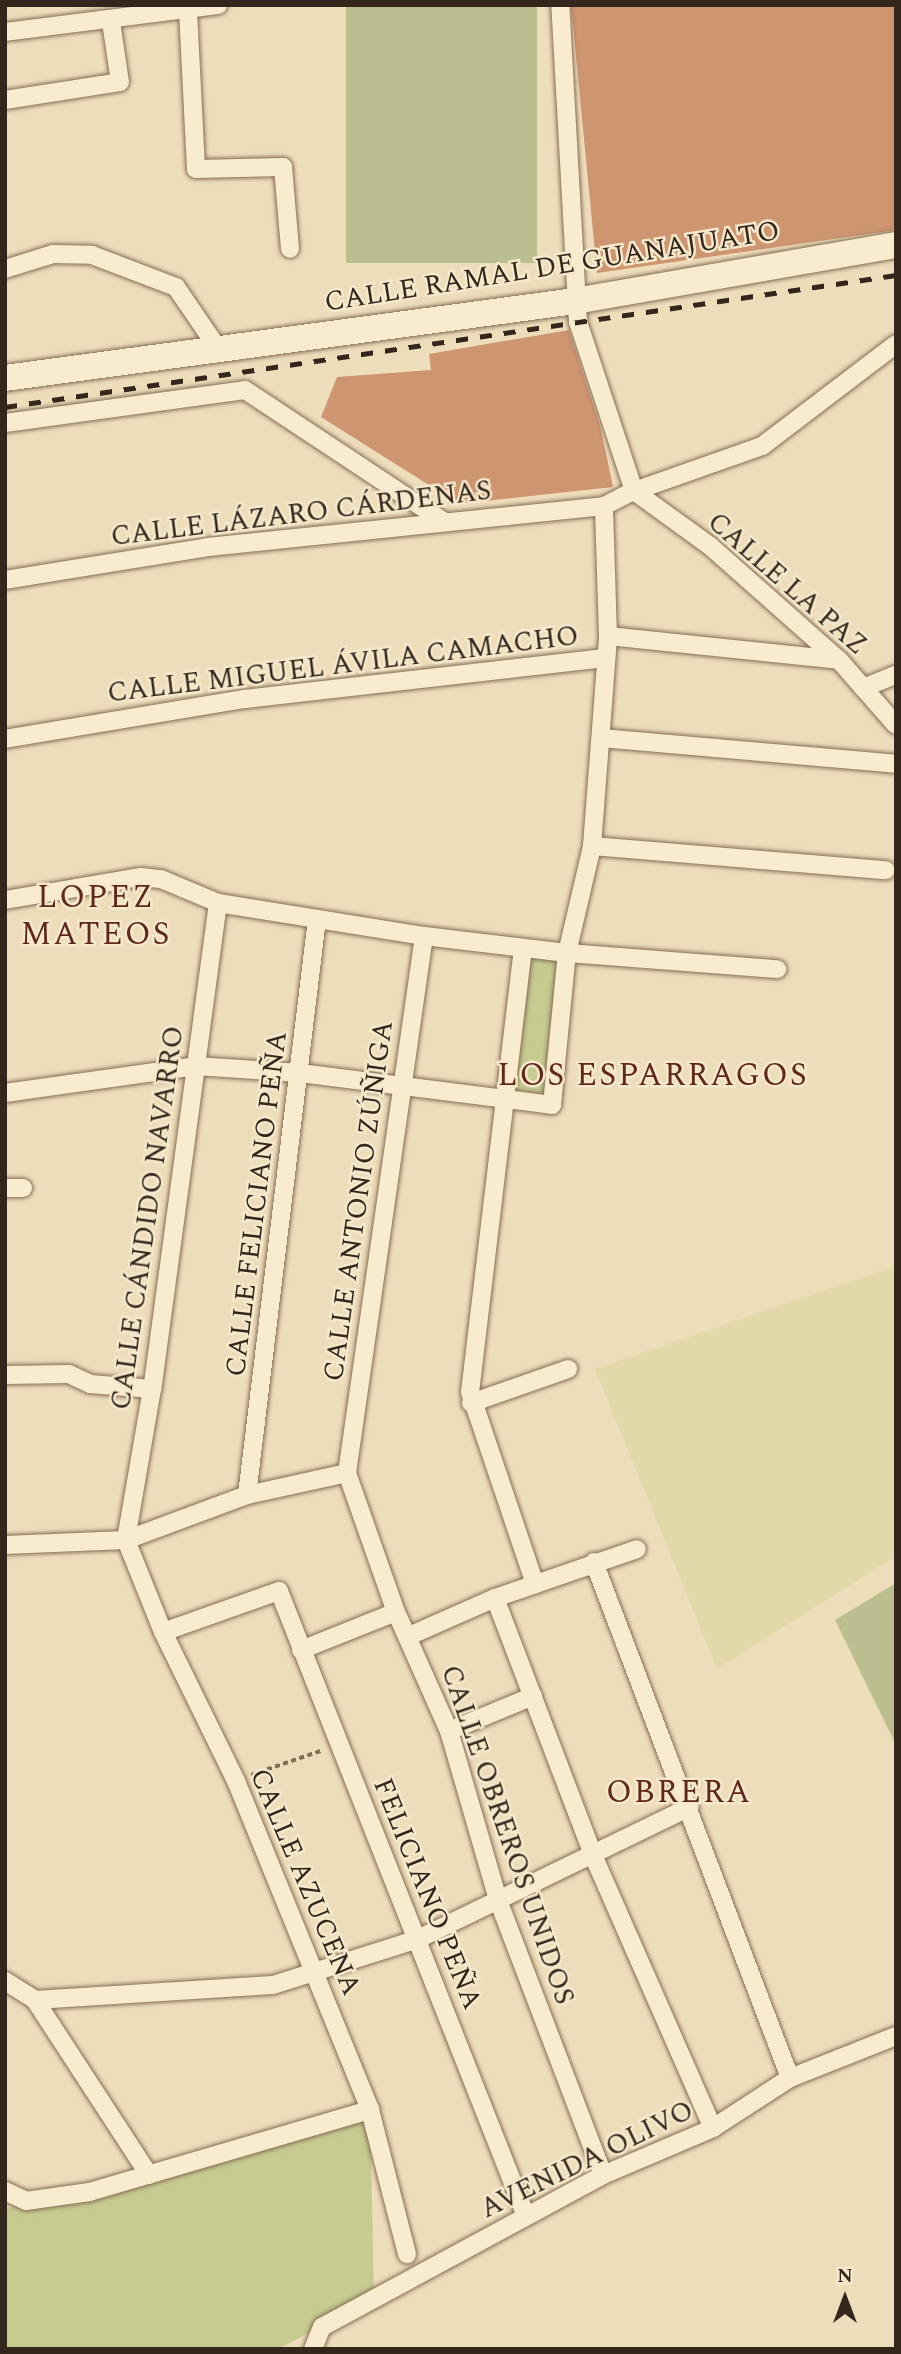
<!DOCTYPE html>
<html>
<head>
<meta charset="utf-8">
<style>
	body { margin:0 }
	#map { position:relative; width:901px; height:2354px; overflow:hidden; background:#edb; font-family:Spectral,serif }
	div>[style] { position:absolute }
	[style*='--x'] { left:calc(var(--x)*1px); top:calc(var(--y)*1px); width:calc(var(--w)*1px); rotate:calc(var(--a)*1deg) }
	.farmland>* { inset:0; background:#e3d8a9 }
	.green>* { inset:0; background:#c6cb90; transform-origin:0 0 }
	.cemetery>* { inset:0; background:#bbbf90; transform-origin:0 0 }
	.building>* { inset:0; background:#cd9570 }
	.path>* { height:3.5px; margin-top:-1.75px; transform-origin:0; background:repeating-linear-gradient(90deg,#856d55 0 5px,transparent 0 8.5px) }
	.roads { filter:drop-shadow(0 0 2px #856d55) drop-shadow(0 0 2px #856d55) }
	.street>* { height:18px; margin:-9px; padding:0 9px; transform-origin:9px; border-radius:9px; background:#f9ebce }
	.secondary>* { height:26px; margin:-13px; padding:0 13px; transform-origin:13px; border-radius:13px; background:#f9ebce }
	.rail>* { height:5px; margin-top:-2.5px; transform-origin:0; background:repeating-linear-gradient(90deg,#34261a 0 12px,transparent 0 24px) }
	span { translate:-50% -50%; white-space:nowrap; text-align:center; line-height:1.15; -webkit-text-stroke:5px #f5e8cb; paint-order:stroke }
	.street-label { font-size:28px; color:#34261a }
	.quarter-label { font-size:32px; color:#612719; letter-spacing:2px }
	.frame { position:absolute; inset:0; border:7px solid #34261a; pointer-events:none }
	.north { position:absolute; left:810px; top:2263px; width:70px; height:70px; -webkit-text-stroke:5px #f5e8cb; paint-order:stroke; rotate:0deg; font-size:19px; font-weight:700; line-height:28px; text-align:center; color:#34261a }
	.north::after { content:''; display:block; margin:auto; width:24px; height:32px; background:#34261a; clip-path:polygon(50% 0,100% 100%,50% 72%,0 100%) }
</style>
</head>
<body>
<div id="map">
	<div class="farmland">
		<i style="clip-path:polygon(896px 1266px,896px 1556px,717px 1669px,595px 1369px)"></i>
	</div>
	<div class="green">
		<i style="left:528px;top:957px;width:32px;height:134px;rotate:7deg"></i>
		<i style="clip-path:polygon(370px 2110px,374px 2299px,278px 2349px,5px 2349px,5px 2209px,149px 2175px)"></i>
	</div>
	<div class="cemetery">
		<i style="left:346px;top:5px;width:191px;height:258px"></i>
		<i style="clip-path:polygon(896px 1583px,896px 1745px,835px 1620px)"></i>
	</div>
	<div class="building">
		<i style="clip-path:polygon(571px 5px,896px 5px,896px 230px,597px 273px)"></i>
		<i style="clip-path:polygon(569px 330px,600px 425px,613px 487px,459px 504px,321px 417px,337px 377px,431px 370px,429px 354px)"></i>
	</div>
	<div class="path">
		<i style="--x:251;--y:1775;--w:76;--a:-19.1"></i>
	</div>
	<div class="roads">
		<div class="street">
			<i style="--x:188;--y:11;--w:158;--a:87.1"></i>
			<i style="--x:196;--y:169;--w:87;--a:-1.3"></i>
			<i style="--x:283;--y:167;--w:82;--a:85.1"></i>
			<i style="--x:5;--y:32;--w:215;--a:-7.2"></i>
			<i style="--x:5;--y:100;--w:116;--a:-8.9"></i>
			<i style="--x:120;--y:82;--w:61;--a:-98.5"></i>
			<i style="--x:5;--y:269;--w:50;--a:-17.4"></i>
			<i style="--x:53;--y:254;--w:39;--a:1"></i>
			<i style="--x:92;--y:255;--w:90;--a:20.9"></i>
			<i style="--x:176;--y:287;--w:73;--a:55.7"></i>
			<i style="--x:896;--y:344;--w:168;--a:142.7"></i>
			<i style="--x:762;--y:446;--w:136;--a:160.6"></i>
			<i style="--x:634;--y:491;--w:94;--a:35.9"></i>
			<i style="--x:710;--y:546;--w:172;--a:41.5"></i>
			<i style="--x:839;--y:660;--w:86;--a:48.8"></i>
			<i style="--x:5;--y:423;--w:242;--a:-7.8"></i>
			<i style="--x:245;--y:390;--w:237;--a:33.5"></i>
			<i style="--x:5;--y:580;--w:206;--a:-9.2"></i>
			<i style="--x:208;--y:547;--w:398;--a:-5.9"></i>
			<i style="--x:604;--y:506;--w:34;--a:-27"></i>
			<i style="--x:634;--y:491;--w:178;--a:-108.3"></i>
			<i style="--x:578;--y:322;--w:318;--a:-93.2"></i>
			<i style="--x:608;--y:636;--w:232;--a:5.9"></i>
			<i style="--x:863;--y:688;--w:35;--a:-22"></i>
			<i style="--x:601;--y:738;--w:296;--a:5"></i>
			<i style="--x:5;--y:739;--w:243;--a:-9.5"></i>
			<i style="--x:245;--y:699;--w:362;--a:-6.5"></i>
			<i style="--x:592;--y:846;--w:295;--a:4.7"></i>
			<i style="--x:5;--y:900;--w:138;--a:-9.6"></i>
			<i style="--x:141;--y:877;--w:20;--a:6"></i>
			<i style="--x:161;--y:879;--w:62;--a:22.8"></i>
			<i style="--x:218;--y:903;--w:209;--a:9.1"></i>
			<i style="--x:424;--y:936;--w:144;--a:6.8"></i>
			<i style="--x:567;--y:953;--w:211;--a:4.4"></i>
			<i style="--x:218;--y:903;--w:490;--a:97.7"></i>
			<i style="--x:152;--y:1389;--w:153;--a:99.8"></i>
			<i style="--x:126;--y:1540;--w:99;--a:68.1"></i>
			<i style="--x:163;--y:1632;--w:166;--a:63.9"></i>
			<i style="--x:236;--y:1781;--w:355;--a:67.8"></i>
			<i style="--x:370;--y:2110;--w:149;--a:75.6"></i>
			<i style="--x:424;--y:936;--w:542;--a:98.16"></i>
			<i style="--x:347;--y:1473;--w:147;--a:70.6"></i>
			<i style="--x:396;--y:1612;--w:130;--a:66"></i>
			<i style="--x:449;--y:1731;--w:176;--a:73.8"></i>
			<i style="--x:498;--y:1900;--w:294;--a:69.1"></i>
			<i style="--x:523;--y:948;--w:447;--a:96.8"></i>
			<i style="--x:470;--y:1392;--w:203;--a:71.3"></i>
			<i style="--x:5;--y:1093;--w:193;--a:-8"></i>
			<i style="--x:196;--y:1066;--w:104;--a:3.9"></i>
			<i style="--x:300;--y:1073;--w:254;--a:7.2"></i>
			<i style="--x:552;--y:1105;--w:153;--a:-84.4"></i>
			<i style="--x:567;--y:953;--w:110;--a:-76.8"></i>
			<i style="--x:592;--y:846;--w:211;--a:-85.6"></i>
			<i style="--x:608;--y:636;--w:130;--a:-91.8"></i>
			<i style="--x:5;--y:1188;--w:18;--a:0"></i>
			<i style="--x:5;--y:1375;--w:64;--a:-0.9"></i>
			<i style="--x:69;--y:1374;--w:23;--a:25"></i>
			<i style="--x:90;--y:1384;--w:62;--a:4.6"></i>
			<i style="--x:471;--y:1403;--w:103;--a:-19.3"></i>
			<i style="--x:247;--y:1495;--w:580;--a:-83.07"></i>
			<i style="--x:5;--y:1545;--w:121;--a:-2.4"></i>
			<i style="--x:126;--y:1540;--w:129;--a:-20.4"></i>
			<i style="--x:247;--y:1495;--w:102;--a:-12.4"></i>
			<i style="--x:594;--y:1562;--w:552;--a:69.2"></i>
			<i style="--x:495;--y:1598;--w:275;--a:69.1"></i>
			<i style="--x:593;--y:1855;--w:298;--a:66.3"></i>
			<i style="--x:163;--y:1632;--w:123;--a:-19.5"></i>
			<i style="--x:279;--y:1591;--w:672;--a:68.44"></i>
			<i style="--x:409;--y:1636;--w:94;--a:-23.8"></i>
			<i style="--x:495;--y:1598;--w:150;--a:-19"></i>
			<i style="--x:301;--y:1650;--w:102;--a:-21.8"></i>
			<i style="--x:449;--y:1731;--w:91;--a:-22.6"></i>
			<i style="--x:5;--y:1981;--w:36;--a:32"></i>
			<i style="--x:35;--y:2000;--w:238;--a:-3.6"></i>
			<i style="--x:273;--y:1985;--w:152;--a:-17.6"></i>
			<i style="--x:418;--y:1939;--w:302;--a:-25.9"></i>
			<i style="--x:35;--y:2000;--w:209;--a:56.9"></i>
			<i style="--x:5;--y:2191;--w:23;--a:25"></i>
			<i style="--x:26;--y:2201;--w:64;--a:-8.1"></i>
			<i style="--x:89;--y:2192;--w:293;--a:-16.3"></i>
			<i style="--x:313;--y:2349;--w:24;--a:-68"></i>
			<i style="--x:322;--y:2327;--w:319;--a:-28.4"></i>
			<i style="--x:603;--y:2175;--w:120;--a:-23.1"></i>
			<i style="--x:713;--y:2128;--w:92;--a:-33"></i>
			<i style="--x:790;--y:2078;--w:114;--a:-21.6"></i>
		</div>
		<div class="secondary">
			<i style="--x:5;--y:378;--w:575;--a:-7.69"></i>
			<i style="--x:575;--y:301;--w:326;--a:-9.9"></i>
		</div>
	</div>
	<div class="rail">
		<i style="--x:5;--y:407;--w:901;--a:-8.43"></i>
	</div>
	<div class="street-label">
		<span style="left:552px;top:267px;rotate:-9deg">CALLE RAMAL DE GUANAJUATO</span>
		<span style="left:301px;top:514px;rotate:-7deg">CALLE LÁZARO CÁRDENAS</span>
		<span style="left:787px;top:584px;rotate:41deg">CALLE LA PAZ</span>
		<span style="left:343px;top:665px;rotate:-7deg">CALLE MIGUEL ÁVILA CAMACHO</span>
		<span style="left:359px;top:1201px;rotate:-82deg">CALLE ANTONIO ZÚÑIGA</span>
		<span style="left:257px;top:1204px;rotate:-83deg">CALLE FELICIANO PEÑA</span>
		<span style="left:148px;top:1218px;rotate:-82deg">CALLE CÁNDIDO NAVARRO</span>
		<span style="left:507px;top:1835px;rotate:71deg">CALLE OBREROS UNIDOS</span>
		<span style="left:305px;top:1882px;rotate:67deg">CALLE AZUCENA</span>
		<span style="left:427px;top:1894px;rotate:68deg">FELICIANO PEÑA</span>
		<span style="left:587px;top:2160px;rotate:-26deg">AVENIDA OLIVO</span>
	</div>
	<div class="quarter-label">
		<span style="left:96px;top:917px">LOPEZ<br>MATEOS</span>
		<span style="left:653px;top:1076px">LOS ESPARRAGOS</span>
		<span style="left:679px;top:1793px">OBRERA</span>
	</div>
	<div class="frame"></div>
	<div class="north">N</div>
</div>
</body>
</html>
